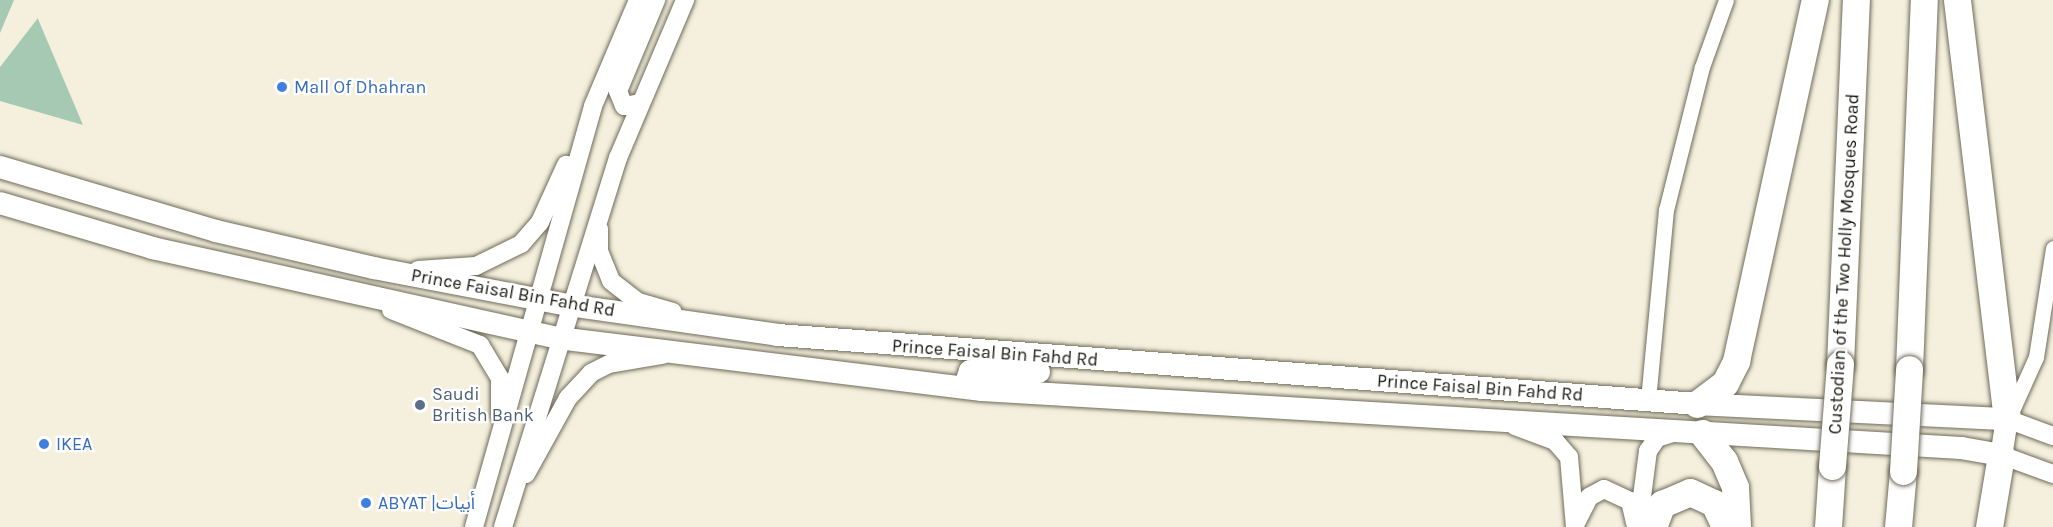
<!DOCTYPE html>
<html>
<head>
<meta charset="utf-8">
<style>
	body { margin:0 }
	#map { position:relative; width:2053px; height:527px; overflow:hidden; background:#f4f0dd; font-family:Karla,"Noto Sans Arabic",sans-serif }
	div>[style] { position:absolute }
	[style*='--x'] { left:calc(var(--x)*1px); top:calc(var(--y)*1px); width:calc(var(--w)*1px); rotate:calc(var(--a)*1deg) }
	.green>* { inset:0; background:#a6c9b3 }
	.roads { filter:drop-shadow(0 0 2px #6f6b5a) drop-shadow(0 0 2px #6f6b5a) }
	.minor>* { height:15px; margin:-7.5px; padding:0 7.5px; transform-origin:7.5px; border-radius:7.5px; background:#fff }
	.tertiary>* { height:18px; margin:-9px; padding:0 9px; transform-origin:9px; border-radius:9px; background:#fff }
	.primary>* { height:22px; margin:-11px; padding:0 11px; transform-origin:11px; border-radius:11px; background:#fff }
	.motorway>* { height:27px; margin:-13.5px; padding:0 13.5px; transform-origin:13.5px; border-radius:13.5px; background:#fff }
	.bridges { filter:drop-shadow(0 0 2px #6f6b5a) drop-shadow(0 0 2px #6f6b5a) }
	.motorway-bridge>* { height:27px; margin:-13.5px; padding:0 13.5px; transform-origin:13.5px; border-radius:13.5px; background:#fff }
	.dots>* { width:16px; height:16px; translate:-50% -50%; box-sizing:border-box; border:3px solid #fff; border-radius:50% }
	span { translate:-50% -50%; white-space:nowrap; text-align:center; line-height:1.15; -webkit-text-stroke:4.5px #fff; paint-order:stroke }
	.shop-label { font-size:18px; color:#366cbe }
	.left { translate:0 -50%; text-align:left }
	.street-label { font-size:18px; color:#17160f }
	.service-label { font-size:18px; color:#4e5e75 }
</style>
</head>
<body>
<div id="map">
	<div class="green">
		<i style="clip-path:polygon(0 0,14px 0,0 33px)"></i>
		<i style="clip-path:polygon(38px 18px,38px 19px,83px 125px,0 101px,0 67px)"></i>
	</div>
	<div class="roads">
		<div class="minor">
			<i style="--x:1648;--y:400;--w:191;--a:-84.6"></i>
			<i style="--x:1666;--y:210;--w:147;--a:-75.9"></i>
			<i style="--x:1702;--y:67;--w:71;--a:-70.3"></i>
			<i style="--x:2010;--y:415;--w:64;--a:-65.9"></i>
			<i style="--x:2036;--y:357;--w:110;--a:-81.1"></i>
		</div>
		<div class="tertiary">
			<i style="--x:640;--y:103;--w:16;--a:169"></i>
			<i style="--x:624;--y:106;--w:16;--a:-112"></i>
			<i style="--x:618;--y:91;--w:99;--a:-67.3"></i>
			<i style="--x:599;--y:229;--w:22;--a:90"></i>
			<i style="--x:599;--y:251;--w:32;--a:68"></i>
			<i style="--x:611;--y:281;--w:34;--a:38"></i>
			<i style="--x:638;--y:302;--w:36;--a:16"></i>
			<i style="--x:418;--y:270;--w:58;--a:-3.9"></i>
			<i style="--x:476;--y:266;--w:50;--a:-26.1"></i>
			<i style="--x:521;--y:244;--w:29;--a:-49"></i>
			<i style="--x:540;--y:222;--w:63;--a:-65.5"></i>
			<i style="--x:391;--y:310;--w:96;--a:21.5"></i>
			<i style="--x:480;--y:345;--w:39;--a:59"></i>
			<i style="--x:500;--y:378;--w:38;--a:90"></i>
			<i style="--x:2007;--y:419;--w:49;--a:20.3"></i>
			<i style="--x:1515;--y:426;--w:43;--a:20.6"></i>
			<i style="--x:1555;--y:441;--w:21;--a:49"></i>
			<i style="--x:1569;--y:457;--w:70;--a:85.1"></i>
			<i style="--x:2001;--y:455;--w:55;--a:20.1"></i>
			<i style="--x:526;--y:474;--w:87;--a:-61.1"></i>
			<i style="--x:568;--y:398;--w:34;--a:-47"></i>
			<i style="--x:591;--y:373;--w:20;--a:-27"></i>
			<i style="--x:609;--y:364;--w:54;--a:-9.6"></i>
			<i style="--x:1576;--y:523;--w:29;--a:-63"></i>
			<i style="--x:1589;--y:497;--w:17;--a:-28"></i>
			<i style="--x:1604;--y:489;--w:29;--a:25"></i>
			<i style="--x:1630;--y:501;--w:22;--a:77"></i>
			<i style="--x:474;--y:527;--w:437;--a:-74.2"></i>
			<i style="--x:593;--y:106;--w:115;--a:-67"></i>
			<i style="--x:503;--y:527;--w:387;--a:-72.7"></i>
			<i style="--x:618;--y:158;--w:172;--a:-67"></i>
			<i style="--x:1638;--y:527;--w:77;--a:-82.5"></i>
			<i style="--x:1648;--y:451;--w:16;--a:-55"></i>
			<i style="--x:1657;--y:438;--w:20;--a:-18"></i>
		</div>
		<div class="primary">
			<i style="--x:0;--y:167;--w:225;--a:16.5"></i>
			<i style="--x:216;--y:231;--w:162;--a:13.2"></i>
			<i style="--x:374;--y:268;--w:197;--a:10.8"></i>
			<i style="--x:568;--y:305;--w:212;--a:8.1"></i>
			<i style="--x:778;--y:335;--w:922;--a:4.29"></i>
			<i style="--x:1697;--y:404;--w:310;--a:2.8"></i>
			<i style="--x:2007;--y:419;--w:36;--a:99"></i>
			<i style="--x:2001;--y:455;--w:41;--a:-170.1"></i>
			<i style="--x:1961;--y:448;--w:981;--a:-176.61"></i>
			<i style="--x:982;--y:390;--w:427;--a:-173"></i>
			<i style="--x:558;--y:338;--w:415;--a:-167.5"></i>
			<i style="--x:153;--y:248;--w:159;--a:-163.6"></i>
			<i style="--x:982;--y:390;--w:18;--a:-146"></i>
			<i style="--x:967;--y:380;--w:9;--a:-72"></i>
			<i style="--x:970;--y:371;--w:69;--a:0.8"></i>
		</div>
		<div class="motorway">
			<i style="--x:1957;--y:0;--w:422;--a:83.2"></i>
			<i style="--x:1840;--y:364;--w:364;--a:-87.5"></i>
			<i style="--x:1909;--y:369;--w:369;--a:-87.7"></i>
			<i style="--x:1697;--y:404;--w:35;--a:-37"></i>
			<i style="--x:1725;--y:383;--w:25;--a:-63"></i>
			<i style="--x:1736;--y:361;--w:370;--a:-77.7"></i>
			<i style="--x:1702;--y:433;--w:36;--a:52"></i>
			<i style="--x:1724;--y:461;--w:28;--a:67"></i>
			<i style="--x:1735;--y:487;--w:40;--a:87.1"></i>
			<i style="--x:1653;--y:527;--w:25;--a:-69"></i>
			<i style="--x:1662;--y:504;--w:30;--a:-23"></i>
			<i style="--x:1690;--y:492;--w:26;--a:25"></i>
			<i style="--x:1714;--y:503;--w:26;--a:65"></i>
			<i style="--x:1828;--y:527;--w:61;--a:-86.2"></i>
			<i style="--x:1898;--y:527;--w:56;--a:-84.9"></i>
			<i style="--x:1989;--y:527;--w:73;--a:-80.5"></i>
		</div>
	</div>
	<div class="bridges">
		<div class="motorway-bridge">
			<i style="--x:1832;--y:466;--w:102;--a:-85.5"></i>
			<i style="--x:1903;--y:471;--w:102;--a:-86.6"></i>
		</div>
	</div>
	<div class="dots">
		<i style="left:282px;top:87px;background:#3f7fe0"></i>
		<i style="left:420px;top:405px;background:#5c6f8a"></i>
		<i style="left:44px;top:444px;background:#3f7fe0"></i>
		<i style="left:366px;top:503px;background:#3f7fe0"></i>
	</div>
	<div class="shop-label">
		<span class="left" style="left:294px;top:87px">Mall Of Dhahran</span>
		<span class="left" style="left:56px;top:444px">IKEA</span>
		<span class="left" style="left:378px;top:503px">ABYAT |أبيات</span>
	</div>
	<div class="street-label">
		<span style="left:1844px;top:264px;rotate:-87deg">Custodian of the Two Holly Mosques Road</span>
		<span style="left:513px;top:293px;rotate:10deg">Prince Faisal Bin Fahd Rd</span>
		<span style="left:995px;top:353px;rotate:4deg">Prince Faisal Bin Fahd Rd</span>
		<span style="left:1480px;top:388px;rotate:4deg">Prince Faisal Bin Fahd Rd</span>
	</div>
	<div class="service-label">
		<span class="left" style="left:432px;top:405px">Saudi<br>British Bank</span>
	</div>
</div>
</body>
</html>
